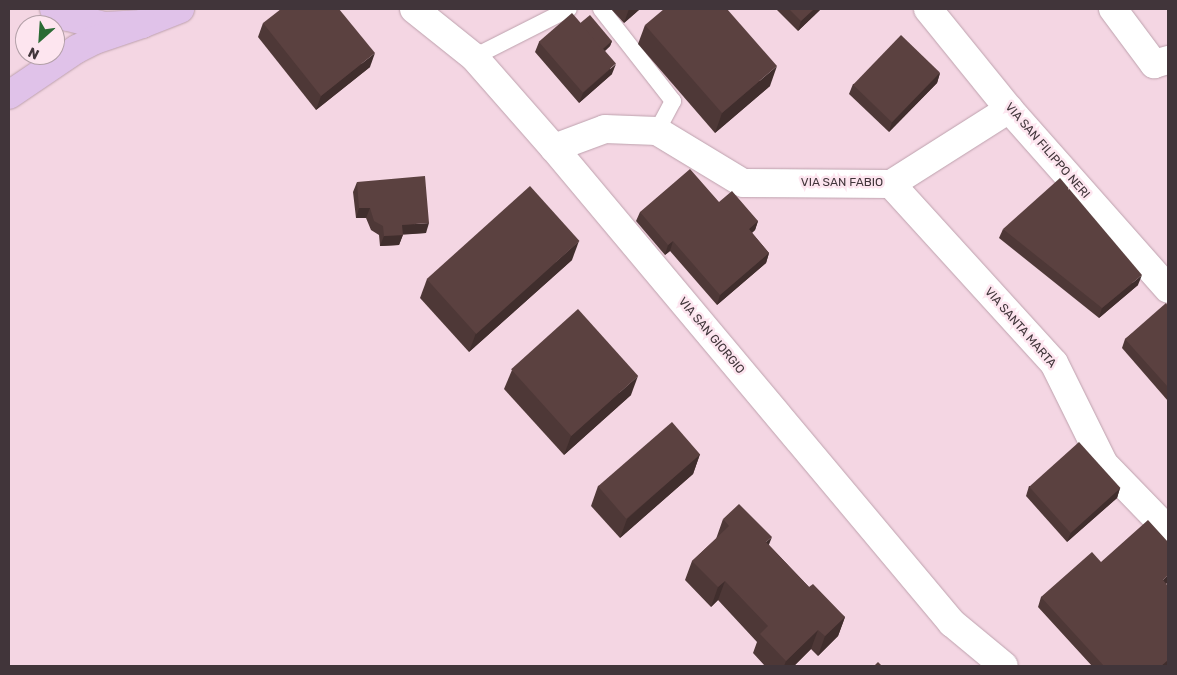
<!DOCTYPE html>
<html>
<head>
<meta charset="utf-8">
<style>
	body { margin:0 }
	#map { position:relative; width:1177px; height:675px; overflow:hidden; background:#f4d6e3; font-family:Rubik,sans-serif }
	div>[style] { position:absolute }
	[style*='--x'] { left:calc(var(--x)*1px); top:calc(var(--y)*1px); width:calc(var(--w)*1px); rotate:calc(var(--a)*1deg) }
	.roads { filter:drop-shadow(0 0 1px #bda1ad) drop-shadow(0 0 1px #bda1ad) }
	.service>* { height:16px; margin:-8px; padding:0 8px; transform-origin:8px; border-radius:8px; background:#fff }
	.minor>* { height:28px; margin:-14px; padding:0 14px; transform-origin:14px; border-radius:14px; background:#fff }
	.primary>* { height:28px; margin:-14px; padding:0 14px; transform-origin:14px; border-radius:14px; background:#e0c2e9 }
	.wall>* { inset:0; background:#4e3837 }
	.shaded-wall>* { inset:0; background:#402e2d }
	.building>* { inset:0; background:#5b4140; transform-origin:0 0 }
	span { translate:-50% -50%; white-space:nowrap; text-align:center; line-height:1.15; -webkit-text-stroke:5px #fde5ef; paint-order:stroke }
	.street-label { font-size:12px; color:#41353a }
	.frame { position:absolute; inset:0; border:10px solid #41353a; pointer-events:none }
	.north { position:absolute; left:15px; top:15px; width:50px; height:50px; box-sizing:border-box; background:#fde5ef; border:1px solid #b29fa7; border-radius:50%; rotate:206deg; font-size:14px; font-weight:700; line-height:20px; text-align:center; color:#41353a }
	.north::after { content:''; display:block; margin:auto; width:18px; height:22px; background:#2a6b34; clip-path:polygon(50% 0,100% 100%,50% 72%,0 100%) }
</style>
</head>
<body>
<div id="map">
	<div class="roads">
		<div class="service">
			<i style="--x:601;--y:9;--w:117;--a:52"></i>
			<i style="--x:673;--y:101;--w:34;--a:118"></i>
			<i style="--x:474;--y:57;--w:106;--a:-26.8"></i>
		</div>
		<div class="minor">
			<i style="--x:414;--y:9;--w:77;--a:38.7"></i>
			<i style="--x:474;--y:57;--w:121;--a:48.7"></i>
			<i style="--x:554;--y:148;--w:620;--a:50.04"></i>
			<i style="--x:952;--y:623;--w:67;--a:39.6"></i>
			<i style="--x:928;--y:9;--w:129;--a:51"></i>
			<i style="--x:1009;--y:109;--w:240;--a:48.5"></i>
			<i style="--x:1113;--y:9;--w:69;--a:53.3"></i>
			<i style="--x:1154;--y:64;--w:15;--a:-16"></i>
			<i style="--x:554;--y:148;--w:54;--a:-20.4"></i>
			<i style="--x:605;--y:129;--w:52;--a:2.2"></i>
			<i style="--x:657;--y:131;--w:100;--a:31.2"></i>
			<i style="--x:743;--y:183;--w:148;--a:0.4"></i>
			<i style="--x:891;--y:184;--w:140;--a:-32.4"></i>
			<i style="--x:891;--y:184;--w:242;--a:47.7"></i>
			<i style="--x:1054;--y:363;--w:113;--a:63.7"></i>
			<i style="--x:1104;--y:464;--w:92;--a:45.9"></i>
		</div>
		<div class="primary">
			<i style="--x:54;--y:9;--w:16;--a:30"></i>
			<i style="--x:68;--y:17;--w:38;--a:14"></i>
			<i style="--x:105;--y:26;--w:37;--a:-3"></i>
			<i style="--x:142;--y:24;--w:41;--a:-21.5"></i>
			<i style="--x:9;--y:95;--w:82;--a:-34.1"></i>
			<i style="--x:77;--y:49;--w:20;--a:-27"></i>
			<i style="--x:95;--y:40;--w:50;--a:-18.8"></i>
		</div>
	</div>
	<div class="wall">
		<i style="clip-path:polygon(611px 9px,640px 9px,624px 23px)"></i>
		<i style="clip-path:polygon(776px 9px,821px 9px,798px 31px)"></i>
		<i style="clip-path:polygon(263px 23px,370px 67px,316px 110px,258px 37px)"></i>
		<i style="clip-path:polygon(580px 23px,612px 41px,610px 46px,605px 51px,612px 74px,579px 103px,535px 52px,539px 42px)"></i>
		<i style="clip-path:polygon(645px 25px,770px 86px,715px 133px,638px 44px)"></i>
		<i style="clip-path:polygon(940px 73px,937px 83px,889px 132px,849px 94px,853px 84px)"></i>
		<i style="clip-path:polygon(357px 182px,426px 233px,403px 234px,399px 245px,380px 246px,379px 235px,371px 230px,366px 218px,356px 218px,353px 192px)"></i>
		<i style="clip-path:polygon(719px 202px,758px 221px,755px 230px,752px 233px,769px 253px,766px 263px,717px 305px,670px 251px,665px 255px,636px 221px,640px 212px)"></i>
		<i style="clip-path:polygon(1003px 229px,1138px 285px,1099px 318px,999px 238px)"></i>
		<i style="clip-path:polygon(572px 260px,469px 352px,420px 298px,427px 279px)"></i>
		<i style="clip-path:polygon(1168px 306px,1168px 401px,1122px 348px,1125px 339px)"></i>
		<i style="clip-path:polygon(512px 370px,631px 395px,564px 455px,504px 389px)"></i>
		<i style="clip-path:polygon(700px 454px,693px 474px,620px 538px,591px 506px,598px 486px)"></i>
		<i style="clip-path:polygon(1029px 486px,1120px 488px,1117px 498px,1067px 542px,1026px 496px)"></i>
		<i style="clip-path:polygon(723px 519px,769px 545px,809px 587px,845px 617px,838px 636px,818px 656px,811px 649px,794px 666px,765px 666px,753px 653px,757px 642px,718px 600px,711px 607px,685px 580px,692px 561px,716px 539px)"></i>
		<i style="clip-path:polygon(1101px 562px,1168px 582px,1166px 584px,1168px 666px,1092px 666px,1038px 607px,1041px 597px)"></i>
	</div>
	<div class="shaded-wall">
		<i style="clip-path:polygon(629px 9px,640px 9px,624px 23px)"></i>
		<i style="clip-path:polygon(814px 9px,821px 9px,798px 31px,801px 21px)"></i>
		<i style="clip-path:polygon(612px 41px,610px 46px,598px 57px,600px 52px)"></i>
		<i style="clip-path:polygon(375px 53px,370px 67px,316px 110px,321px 96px)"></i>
		<i style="clip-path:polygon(616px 64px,612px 74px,579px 103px,583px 93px)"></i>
		<i style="clip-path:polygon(777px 66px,770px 86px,715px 133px,722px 113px)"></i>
		<i style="clip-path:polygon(940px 73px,937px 83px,889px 132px,892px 122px)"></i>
		<i style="clip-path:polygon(359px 208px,370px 208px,366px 218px,356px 218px)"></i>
		<i style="clip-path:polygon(758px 221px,755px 230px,745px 238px,749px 229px)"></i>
		<i style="clip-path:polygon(429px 223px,426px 233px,399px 235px,402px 225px)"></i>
		<i style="clip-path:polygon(403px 235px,399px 245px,380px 246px,384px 236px)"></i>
		<i style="clip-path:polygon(579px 241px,572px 260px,469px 352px,476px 333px)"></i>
		<i style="clip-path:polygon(673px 241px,670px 251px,665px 255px,668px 245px)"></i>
		<i style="clip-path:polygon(769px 253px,766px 263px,717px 305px,720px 295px)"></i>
		<i style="clip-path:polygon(1142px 275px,1138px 285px,1099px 318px,1102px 308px)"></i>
		<i style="clip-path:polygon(638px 376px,631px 395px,564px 455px,571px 436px)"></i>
		<i style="clip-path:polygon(700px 454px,693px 474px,620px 538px,627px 519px)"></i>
		<i style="clip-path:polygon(1120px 488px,1117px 498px,1067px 542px,1071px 532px)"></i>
		<i style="clip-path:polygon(772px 537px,764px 557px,766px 542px)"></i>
		<i style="clip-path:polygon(1168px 575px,1168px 582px,1159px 590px,1163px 580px)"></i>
		<i style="clip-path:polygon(725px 581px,718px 600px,711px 607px,718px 587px)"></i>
		<i style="clip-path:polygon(845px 617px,838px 636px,818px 656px,825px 636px)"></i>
		<i style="clip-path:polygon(818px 630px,811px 649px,794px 666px,784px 666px,786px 661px)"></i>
		<i style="clip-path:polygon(1168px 660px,1168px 666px,1161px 666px)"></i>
	</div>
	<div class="building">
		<i style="clip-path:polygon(281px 9px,339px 9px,375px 53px,321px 96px,263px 23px)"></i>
		<i style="clip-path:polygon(664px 9px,727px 9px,777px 66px,722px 113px,645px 25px)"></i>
		<i style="clip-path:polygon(789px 9px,814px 9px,801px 21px)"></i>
		<i style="left:572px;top:13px;width:67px;height:44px;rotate:49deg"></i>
		<i style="left:590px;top:15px;width:34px;height:13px;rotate:50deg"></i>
		<i style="left:901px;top:35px;width:54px;height:69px;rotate:44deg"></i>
		<i style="clip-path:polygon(690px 169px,719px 202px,732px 191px,758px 221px,749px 229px,769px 253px,720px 295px,673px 241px,668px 245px,640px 212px)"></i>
		<i style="clip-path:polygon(425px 176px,429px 223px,402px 225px,403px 235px,384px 236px,383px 226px,374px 221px,370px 208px,359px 208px,357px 182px)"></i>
		<i style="clip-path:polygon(1060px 178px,1142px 275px,1102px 308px,1003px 229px)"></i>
		<i style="left:530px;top:186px;width:74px;height:139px;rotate:48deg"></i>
		<i style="clip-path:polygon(1166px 303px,1168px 306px,1168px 387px,1125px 339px)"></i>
		<i style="left:578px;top:309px;width:90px;height:90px;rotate:48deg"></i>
		<i style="left:672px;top:422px;width:43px;height:98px;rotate:49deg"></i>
		<i style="left:1079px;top:442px;width:62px;height:67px;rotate:48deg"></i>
		<i style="clip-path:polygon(739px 504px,772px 537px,766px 542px,809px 587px,813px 584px,845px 617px,825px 636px,818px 630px,786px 661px,760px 634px,768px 626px,725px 581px,718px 587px,692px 561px,729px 526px,723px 519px)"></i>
		<i style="clip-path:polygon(1148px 520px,1168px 542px,1168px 575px,1163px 580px,1168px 586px,1168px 660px,1161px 666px,1104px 666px,1041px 597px,1092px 552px,1101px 562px)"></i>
		<i style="clip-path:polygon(878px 662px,882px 666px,874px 666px)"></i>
	</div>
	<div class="street-label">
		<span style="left:1047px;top:151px;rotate:49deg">VIA SAN FILIPPO NERI</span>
		<span style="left:842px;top:183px">VIA SAN FABIO</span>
		<span style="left:1020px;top:328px;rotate:49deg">VIA SANTA MARTA</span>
		<span style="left:711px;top:336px;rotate:50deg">VIA SAN GIORGIO</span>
	</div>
	<div class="frame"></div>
	<div class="north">N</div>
</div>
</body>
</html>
